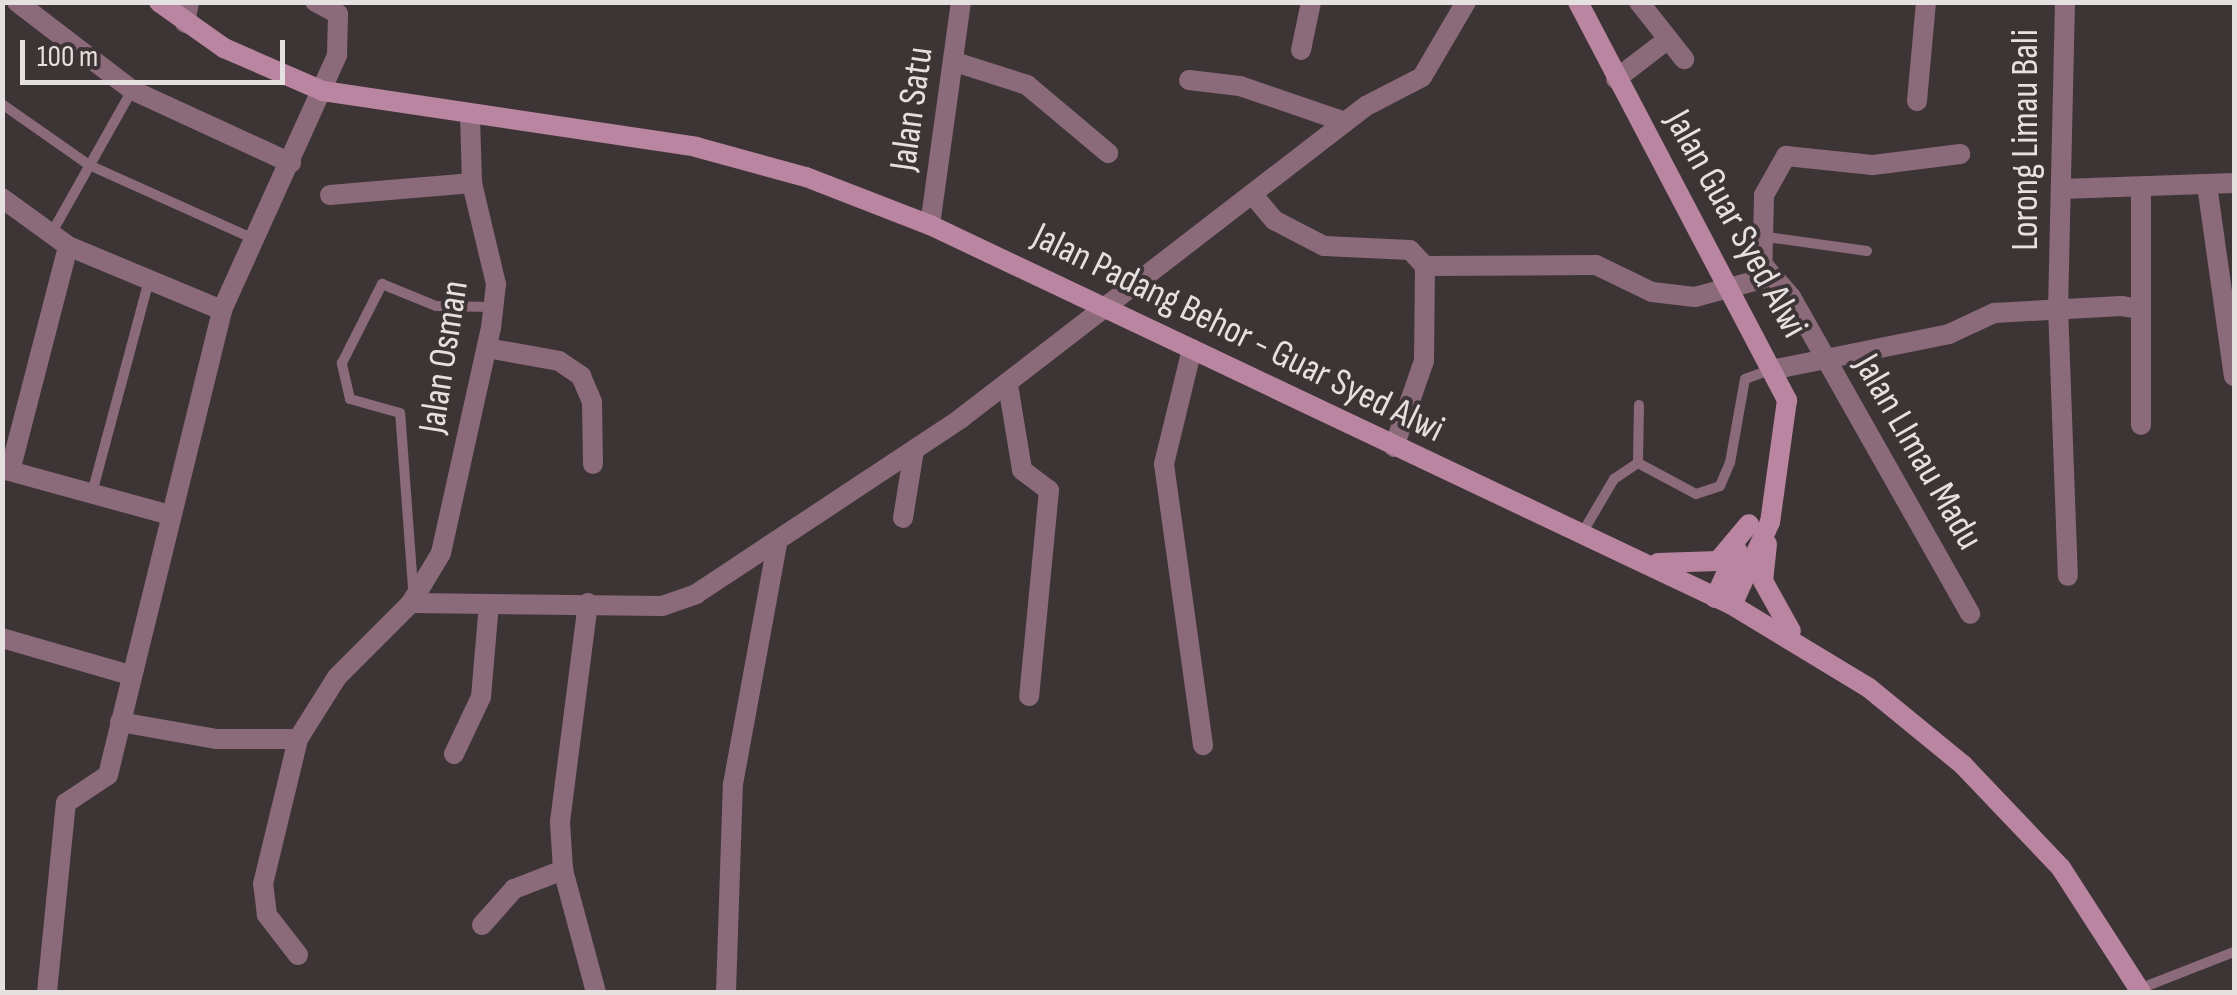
<!DOCTYPE html>
<html>
<head>
<meta charset="utf-8">
<style>
	body { margin:0 }
	#map { position:relative; width:2237px; height:995px; overflow:hidden; background:#3d3435; font-family:"Sofia Sans Condensed",sans-serif }
	div>[style] { position:absolute }
	[style*='--x'] { left:calc(var(--x)*1px); top:calc(var(--y)*1px); width:calc(var(--w)*1px); rotate:calc(var(--a)*1deg) }
	.lane>* { height:10px; margin:-5px; padding:0 5px; transform-origin:5px; border-radius:5px; background:#8b6a7a }
	.street>* { height:20px; margin:-10px; padding:0 10px; transform-origin:10px; border-radius:10px; background:#8b6a7a }
	.secondary>* { height:20px; margin:-10px; padding:0 10px; transform-origin:10px; border-radius:10px; background:#ba85a0 }
	span { translate:-50% -50%; white-space:nowrap; text-align:center; line-height:1.15; -webkit-text-stroke:8px #3d3435; paint-order:stroke }
	.street-label { font-size:38px; color:#e6e1e1 }
	.frame { position:absolute; inset:0; border:5px solid #e6e1e1; pointer-events:none }
	.scale { position:absolute; left:20px; top:40px; width:265px; height:45px; box-sizing:border-box; border:5px solid #e6e1e1; border-top:0; padding-left:12px; font-size:30px; line-height:35px; white-space:nowrap; color:#e6e1e1; -webkit-text-stroke:8px #3d3435; paint-order:stroke }
</style>
</head>
<body>
<div id="map">
	<div class="lane">
		<i style="--x:2;--y:104;--w:106;--a:35"></i>
		<i style="--x:89;--y:165;--w:183;--a:24.2"></i>
		<i style="--x:51;--y:234;--w:165;--a:-60.6"></i>
		<i style="--x:1767;--y:237;--w:101;--a:8"></i>
		<i style="--x:1639;--y:405;--w:58;--a:91"></i>
		<i style="--x:1638;--y:463;--w:66;--a:28.1"></i>
		<i style="--x:1696;--y:494;--w:25;--a:-18"></i>
		<i style="--x:1720;--y:486;--w:25;--a:-67"></i>
		<i style="--x:1730;--y:463;--w:85;--a:-79.9"></i>
		<i style="--x:1745;--y:379;--w:27;--a:-20"></i>
		<i style="--x:92;--y:493;--w:224;--a:-75"></i>
		<i style="--x:1581;--y:535;--w:65;--a:-59.5"></i>
		<i style="--x:1614;--y:479;--w:29;--a:-34"></i>
		<i style="--x:413;--y:588;--w:175;--a:-94.2"></i>
		<i style="--x:400;--y:413;--w:52;--a:-164.4"></i>
		<i style="--x:350;--y:399;--w:37;--a:-103"></i>
		<i style="--x:342;--y:363;--w:89;--a:-63.1"></i>
		<i style="--x:382;--y:284;--w:58;--a:22.2"></i>
		<i style="--x:436;--y:306;--w:57;--a:1"></i>
		<i style="--x:2139;--y:989;--w:102;--a:-21.3"></i>
	</div>
	<div class="street">
		<i style="--x:17;--y:2;--w:145;--a:37.4"></i>
		<i style="--x:132;--y:90;--w:175;--a:24.7"></i>
		<i style="--x:1639;--y:2;--w:73;--a:51.7"></i>
		<i style="--x:2065;--y:2;--w:305;--a:91.3"></i>
		<i style="--x:2058;--y:307;--w:269;--a:87.9"></i>
		<i style="--x:185;--y:23;--w:21;--a:-79"></i>
		<i style="--x:1301;--y:50;--w:49;--a:-78.2"></i>
		<i style="--x:955;--y:62;--w:76;--a:17.7"></i>
		<i style="--x:1027;--y:85;--w:106;--a:40"></i>
		<i style="--x:1616;--y:79;--w:59;--a:-37.5"></i>
		<i style="--x:1189;--y:80;--w:51;--a:6.7"></i>
		<i style="--x:1240;--y:86;--w:111;--a:18.9"></i>
		<i style="--x:1917;--y:101;--w:99;--a:-84.8"></i>
		<i style="--x:2207;--y:185;--w:193;--a:82"></i>
		<i style="--x:2061;--y:189;--w:173;--a:-2"></i>
		<i style="--x:330;--y:195;--w:143;--a:-4.8"></i>
		<i style="--x:1253;--y:195;--w:33;--a:50"></i>
		<i style="--x:1274;--y:220;--w:56;--a:27.5"></i>
		<i style="--x:1324;--y:246;--w:86;--a:2.7"></i>
		<i style="--x:1410;--y:250;--w:22;--a:47"></i>
		<i style="--x:1425;--y:266;--w:171;--a:-0.3"></i>
		<i style="--x:1596;--y:265;--w:62;--a:25.7"></i>
		<i style="--x:1652;--y:292;--w:43;--a:6.6"></i>
		<i style="--x:1695;--y:297;--w:69;--a:-15"></i>
		<i style="--x:1762;--y:279;--w:84;--a:-88.6"></i>
		<i style="--x:1764;--y:195;--w:45;--a:-60.6"></i>
		<i style="--x:1786;--y:156;--w:87;--a:5.9"></i>
		<i style="--x:1873;--y:165;--w:88;--a:-7.2"></i>
		<i style="--x:2;--y:198;--w:82;--a:36"></i>
		<i style="--x:68;--y:246;--w:167;--a:22.6"></i>
		<i style="--x:930;--y:225;--w:225;--a:-82.1"></i>
		<i style="--x:1764;--y:266;--w:41;--a:48.9"></i>
		<i style="--x:1791;--y:297;--w:364;--a:60.5"></i>
		<i style="--x:2141;--y:309;--w:117;--a:-90"></i>
		<i style="--x:487;--y:348;--w:73;--a:10.2"></i>
		<i style="--x:559;--y:361;--w:27;--a:34"></i>
		<i style="--x:581;--y:376;--w:28;--a:67"></i>
		<i style="--x:592;--y:402;--w:62;--a:89.1"></i>
		<i style="--x:1192;--y:349;--w:118;--a:103.7"></i>
		<i style="--x:1164;--y:464;--w:284;--a:82.1"></i>
		<i style="--x:1776;--y:369;--w:177;--a:-11.4"></i>
		<i style="--x:1949;--y:334;--w:50;--a:-25"></i>
		<i style="--x:1994;--y:313;--w:127;--a:-3.2"></i>
		<i style="--x:2121;--y:306;--w:20;--a:9"></i>
		<i style="--x:2141;--y:309;--w:116;--a:90"></i>
		<i style="--x:1008;--y:385;--w:86;--a:80.6"></i>
		<i style="--x:1022;--y:470;--w:34;--a:37"></i>
		<i style="--x:1049;--y:490;--w:207;--a:95.5"></i>
		<i style="--x:1394;--y:447;--w:91;--a:-70.8"></i>
		<i style="--x:1424;--y:361;--w:95;--a:-89.4"></i>
		<i style="--x:2;--y:469;--w:170;--a:15.3"></i>
		<i style="--x:10;--y:471;--w:232;--a:-75.5"></i>
		<i style="--x:903;--y:518;--w:69;--a:-80.8"></i>
		<i style="--x:411;--y:603;--w:251;--a:0.7"></i>
		<i style="--x:662;--y:606;--w:36;--a:-19"></i>
		<i style="--x:696;--y:594;--w:317;--a:-33.5"></i>
		<i style="--x:960;--y:419;--w:513;--a:-37.63"></i>
		<i style="--x:1366;--y:106;--w:63;--a:-27.4"></i>
		<i style="--x:1422;--y:77;--w:87;--a:-59.6"></i>
		<i style="--x:588;--y:603;--w:221;--a:97.3"></i>
		<i style="--x:560;--y:822;--w:48;--a:86.4"></i>
		<i style="--x:563;--y:870;--w:126;--a:74.9"></i>
		<i style="--x:2;--y:638;--w:130;--a:16.1"></i>
		<i style="--x:120;--y:722;--w:97;--a:10"></i>
		<i style="--x:216;--y:739;--w:82;--a:0"></i>
		<i style="--x:454;--y:754;--w:63;--a:-64.7"></i>
		<i style="--x:481;--y:697;--w:93;--a:-85.1"></i>
		<i style="--x:482;--y:925;--w:48;--a:-48.4"></i>
		<i style="--x:514;--y:889;--w:53;--a:-21.2"></i>
		<i style="--x:298;--y:955;--w:51;--a:-127.8"></i>
		<i style="--x:267;--y:915;--w:31;--a:-97"></i>
		<i style="--x:263;--y:884;--w:149;--a:-76.4"></i>
		<i style="--x:298;--y:739;--w:73;--a:-57.8"></i>
		<i style="--x:337;--y:677;--w:105;--a:-45"></i>
		<i style="--x:411;--y:603;--w:58;--a:-59"></i>
		<i style="--x:441;--y:553;--w:230;--a:-77.5"></i>
		<i style="--x:491;--y:328;--w:44;--a:-83.5"></i>
		<i style="--x:496;--y:284;--w:104;--a:-103.4"></i>
		<i style="--x:472;--y:183;--w:69;--a:-91.7"></i>
		<i style="--x:47;--y:992;--w:190;--a:-84.3"></i>
		<i style="--x:66;--y:803;--w:50;--a:-33.7"></i>
		<i style="--x:108;--y:775;--w:479;--a:-76.2"></i>
		<i style="--x:222;--y:310;--w:280;--a:-65.7"></i>
		<i style="--x:337;--y:55;--w:41;--a:-88.6"></i>
		<i style="--x:338;--y:14;--w:26;--a:-152"></i>
		<i style="--x:726;--y:992;--w:208;--a:-88.1"></i>
		<i style="--x:733;--y:784;--w:243;--a:-79.6"></i>
	</div>
	<div class="secondary">
		<i style="--x:159;--y:2;--w:80;--a:35.3"></i>
		<i style="--x:224;--y:48;--w:108;--a:23.5"></i>
		<i style="--x:323;--y:91;--w:377;--a:8.5"></i>
		<i style="--x:696;--y:147;--w:114;--a:15.3"></i>
		<i style="--x:806;--y:177;--w:133;--a:21.2"></i>
		<i style="--x:930;--y:225;--w:887;--a:25.35"></i>
		<i style="--x:1732;--y:605;--w:160;--a:31.2"></i>
		<i style="--x:1869;--y:688;--w:122;--a:39.3"></i>
		<i style="--x:1963;--y:765;--w:142;--a:46.4"></i>
		<i style="--x:2061;--y:868;--w:148;--a:57.2"></i>
		<i style="--x:1578;--y:2;--w:450;--a:62.3"></i>
		<i style="--x:1787;--y:400;--w:123;--a:97.9"></i>
		<i style="--x:1770;--y:522;--w:91;--a:114.6"></i>
		<i style="--x:1767;--y:544;--w:37;--a:96"></i>
		<i style="--x:1763;--y:581;--w:57;--a:60.8"></i>
		<i style="--x:1658;--y:563;--w:60;--a:-1.9"></i>
		<i style="--x:1718;--y:561;--w:48;--a:-50"></i>
		<i style="--x:1715;--y:598;--w:53;--a:-65.4"></i>
	</div>
	<div class="street-label">
		<span style="left:912px;top:109px;rotate:-82deg">Jalan Satu</span>
		<span style="left:2026px;top:140px;rotate:-90deg">Lorong Limau Bali</span>
		<span style="left:1736px;top:224px;rotate:61deg">Jalan Guar Syed Alwi</span>
		<span style="left:1238px;top:333px;rotate:26deg">Jalan Padang Behor - Guar Syed Alwi</span>
		<span style="left:444px;top:357px;rotate:-81deg">Jalan Osman</span>
		<span style="left:1918px;top:452px;rotate:60deg">Jalan LImau Madu</span>
	</div>
	<div class="frame"></div>
	<div class="scale">100 m</div>
</div>
</body>
</html>
